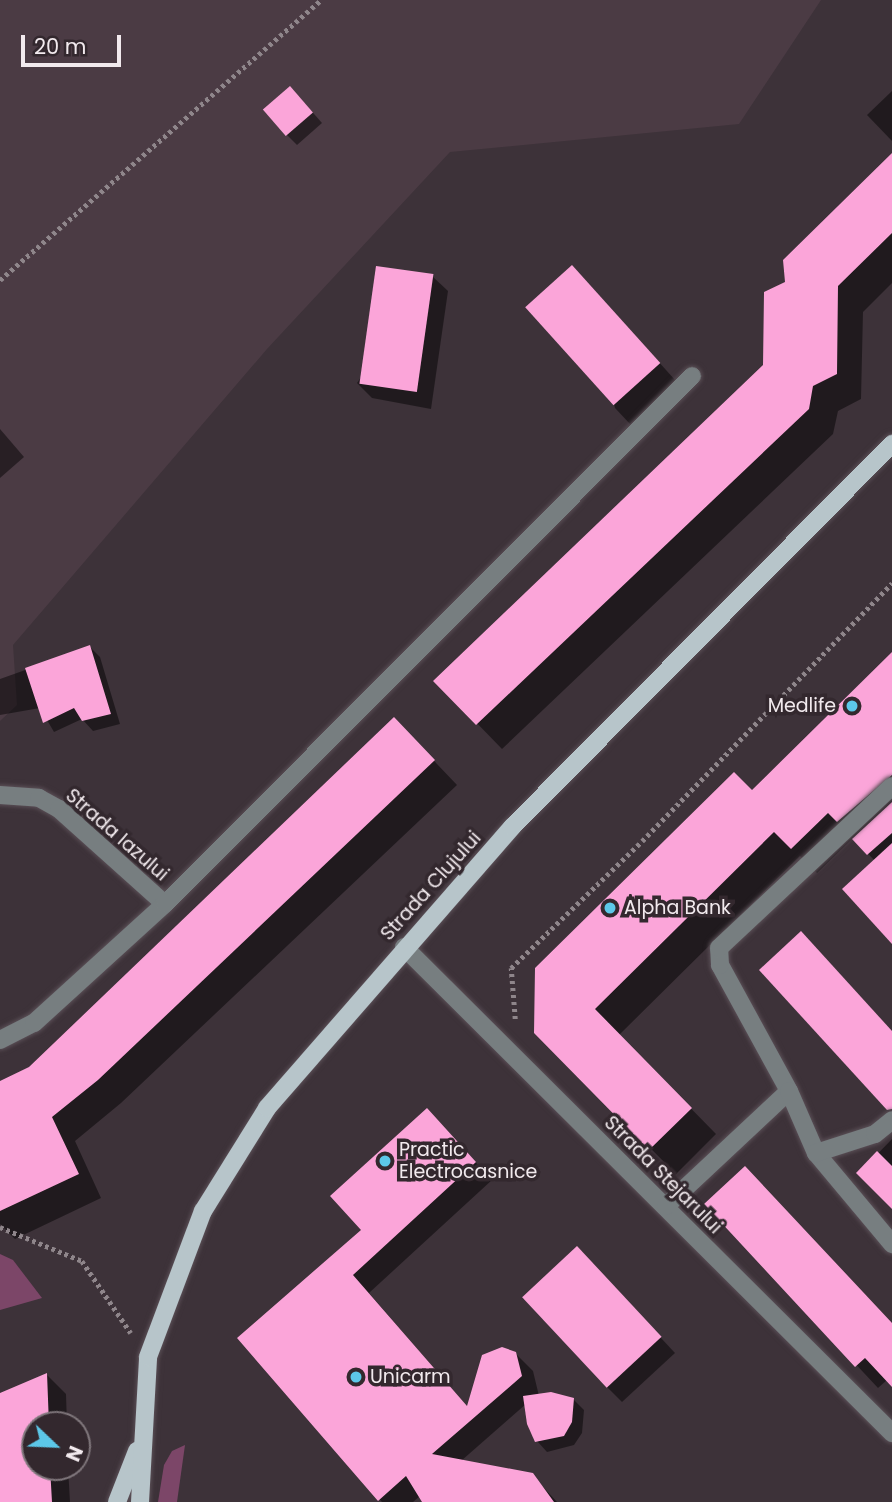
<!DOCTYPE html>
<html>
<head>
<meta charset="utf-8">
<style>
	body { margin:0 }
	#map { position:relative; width:892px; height:1502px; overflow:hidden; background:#3d3239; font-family:Poppins,sans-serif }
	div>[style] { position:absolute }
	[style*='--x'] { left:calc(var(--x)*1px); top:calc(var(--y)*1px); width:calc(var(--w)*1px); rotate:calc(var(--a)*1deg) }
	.built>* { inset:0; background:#4b3b44 }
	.green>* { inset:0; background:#7c4668 }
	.shadow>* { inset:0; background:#0007 }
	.building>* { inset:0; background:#fba5d9; transform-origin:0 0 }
	.path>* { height:4.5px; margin-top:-2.25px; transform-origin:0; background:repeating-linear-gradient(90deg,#8f868b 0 3.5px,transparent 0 7px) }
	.roads { filter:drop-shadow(0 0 2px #5a4f56) drop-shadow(0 0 2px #5a4f56) }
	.minor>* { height:18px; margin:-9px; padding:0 9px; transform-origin:9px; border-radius:9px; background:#777e80 }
	.major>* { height:18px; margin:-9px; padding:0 9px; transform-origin:9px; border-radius:9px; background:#b7c5ca }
	.dots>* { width:19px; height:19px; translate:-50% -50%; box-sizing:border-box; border:4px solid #33282e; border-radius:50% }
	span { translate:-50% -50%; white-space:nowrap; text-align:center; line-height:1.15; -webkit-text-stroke:7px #33282e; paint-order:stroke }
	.poi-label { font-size:19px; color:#f2eaee }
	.right { translate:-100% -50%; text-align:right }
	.left { translate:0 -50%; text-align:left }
	.street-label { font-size:19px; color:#f2eaee }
	.north { position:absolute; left:21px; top:1411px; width:70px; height:70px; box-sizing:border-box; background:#33282e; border:2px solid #7f767b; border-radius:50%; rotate:113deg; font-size:19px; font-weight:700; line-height:28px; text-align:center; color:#f2eaee }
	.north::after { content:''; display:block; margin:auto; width:24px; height:32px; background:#5cc7e8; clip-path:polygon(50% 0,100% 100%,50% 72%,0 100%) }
	.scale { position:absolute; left:21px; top:35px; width:100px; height:32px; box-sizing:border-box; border:4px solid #f2eaee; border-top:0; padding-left:9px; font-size:21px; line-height:24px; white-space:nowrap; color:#f2eaee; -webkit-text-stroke:5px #33282e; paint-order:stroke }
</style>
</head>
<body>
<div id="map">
	<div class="built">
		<i style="clip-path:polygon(0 0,821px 0,739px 124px,450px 152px,267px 349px,13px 645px,17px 705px,0 721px)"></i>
	</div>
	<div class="green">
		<i style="clip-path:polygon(0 1254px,13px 1260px,42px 1298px,0 1310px)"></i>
		<i style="clip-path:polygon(185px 1445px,177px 1502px,158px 1502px,164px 1465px,172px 1451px)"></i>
	</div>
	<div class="shadow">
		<i style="clip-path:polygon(892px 91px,892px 141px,867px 115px)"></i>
		<i style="clip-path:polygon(300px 98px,322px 123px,297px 145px,286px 134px)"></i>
		<i style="clip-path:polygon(892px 156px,892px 283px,863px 312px,861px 399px,838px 411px,833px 434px,502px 749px,436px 681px,765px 366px,787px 284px)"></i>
		<i style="clip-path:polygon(432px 276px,448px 291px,431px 409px,372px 398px,357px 383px)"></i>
		<i style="clip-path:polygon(587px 282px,675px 380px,630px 424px,615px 408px)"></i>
		<i style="clip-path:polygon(0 429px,24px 457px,0 478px)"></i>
		<i style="clip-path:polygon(90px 647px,100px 657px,120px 724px,93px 731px,82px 719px,54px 732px,40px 708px,0 715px,0 679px)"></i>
		<i style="clip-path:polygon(892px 654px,892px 941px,875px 861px,853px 838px,817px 873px,800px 856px,619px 1035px,716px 1134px,676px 1174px,536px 1033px,752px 793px)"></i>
		<i style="clip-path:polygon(417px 743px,457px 785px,121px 1103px,75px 1141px,101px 1198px,15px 1239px,0 1224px,0 1082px,30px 1068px)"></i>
		<i style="clip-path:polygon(444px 1128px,492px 1180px,369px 1293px,468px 1408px,515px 1353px,533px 1371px,539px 1396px,573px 1399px,584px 1410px,582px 1433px,574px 1445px,547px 1452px,537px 1441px,526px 1404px,461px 1461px,532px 1475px,557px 1502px,424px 1502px,420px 1496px,413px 1502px,382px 1502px,240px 1338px,364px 1230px)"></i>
		<i style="clip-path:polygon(892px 1139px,892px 1207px,859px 1173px)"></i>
		<i style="clip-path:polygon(707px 1205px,892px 1324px,892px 1385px,887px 1380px,878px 1388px)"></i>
		<i style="clip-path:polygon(592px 1264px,675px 1353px,622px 1402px,607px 1387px)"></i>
		<i style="clip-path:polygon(47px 1375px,66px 1394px,67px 1425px,35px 1425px,35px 1467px,68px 1467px,70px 1502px,0 1502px,0 1395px)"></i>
	</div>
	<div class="building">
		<i style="left:290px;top:86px;width:35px;height:36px;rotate:49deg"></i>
		<i style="clip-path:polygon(892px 153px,892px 233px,838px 286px,837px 374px,813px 386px,809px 409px,476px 725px,433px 681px,763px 365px,764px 292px,785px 282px,783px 260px)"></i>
		<i style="left:572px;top:265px;width:132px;height:63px;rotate:48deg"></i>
		<i style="left:376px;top:266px;width:58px;height:119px;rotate:8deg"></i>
		<i style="clip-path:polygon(90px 645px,111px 714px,82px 721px,74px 708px,43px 723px,25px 668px)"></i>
		<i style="clip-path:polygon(892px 652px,892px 775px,837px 822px,828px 813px,791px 849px,774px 832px,595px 1009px,692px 1108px,649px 1150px,534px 1033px,535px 968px,734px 772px,752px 790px)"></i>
		<i style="clip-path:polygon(394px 717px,435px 760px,98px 1080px,52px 1117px,79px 1174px,0 1211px,0 1081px,29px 1067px)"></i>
		<i style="clip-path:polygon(892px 802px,892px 833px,867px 855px,852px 839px)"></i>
		<i style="clip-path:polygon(892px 843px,892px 944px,842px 889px)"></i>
		<i style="clip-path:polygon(801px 931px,892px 1031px,892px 1109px,887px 1110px,759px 970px)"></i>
		<i style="clip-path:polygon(427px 1108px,476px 1162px,353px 1275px,467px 1406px,482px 1355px,502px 1347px,516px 1352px,522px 1376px,432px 1454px,533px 1473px,554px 1502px,422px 1502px,406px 1476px,378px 1501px,237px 1338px,361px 1230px,330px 1196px)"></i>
		<i style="clip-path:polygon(877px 1151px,892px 1166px,892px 1209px,856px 1173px)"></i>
		<i style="clip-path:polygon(745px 1166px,892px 1323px,892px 1387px,865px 1358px,855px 1367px,704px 1204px)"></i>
		<i style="left:577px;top:1246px;width:124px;height:75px;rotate:47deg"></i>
		<i style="clip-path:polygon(47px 1373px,49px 1425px,35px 1425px,35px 1467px,50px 1467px,52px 1502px,0 1502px,0 1393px)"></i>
		<i style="clip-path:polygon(551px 1392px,574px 1398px,572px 1422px,564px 1436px,535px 1442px,527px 1424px,523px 1396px)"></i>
	</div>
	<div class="path">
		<i style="--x:0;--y:280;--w:426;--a:-41.1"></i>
		<i style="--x:515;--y:1019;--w:51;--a:-94.5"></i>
		<i style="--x:511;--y:968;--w:182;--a:-44.1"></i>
		<i style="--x:642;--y:841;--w:359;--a:-45.9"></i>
		<i style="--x:0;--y:1227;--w:89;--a:22.5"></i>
		<i style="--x:82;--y:1261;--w:87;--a:55.8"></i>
	</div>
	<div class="roads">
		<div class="minor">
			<i style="--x:0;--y:795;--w:39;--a:4"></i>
			<i style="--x:39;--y:798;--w:23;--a:29"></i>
			<i style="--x:59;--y:809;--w:142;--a:41.9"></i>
			<i style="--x:404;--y:947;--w:689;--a:44.88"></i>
			<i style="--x:0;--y:1040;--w:38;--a:-27"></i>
			<i style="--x:34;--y:1023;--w:177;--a:-42.3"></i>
			<i style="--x:165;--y:904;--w:746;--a:-45.05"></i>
			<i style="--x:789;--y:1091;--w:144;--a:-118.7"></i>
			<i style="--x:720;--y:965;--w:17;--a:-93"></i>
			<i style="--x:719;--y:948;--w:237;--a:-43.1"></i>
			<i style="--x:816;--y:1153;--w:119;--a:50.1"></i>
			<i style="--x:666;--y:1206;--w:168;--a:-43.1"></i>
			<i style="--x:789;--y:1091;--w:68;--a:66.5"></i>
			<i style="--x:816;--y:1153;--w:62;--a:-17.9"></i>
			<i style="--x:875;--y:1134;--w:22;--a:-39"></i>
		</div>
		<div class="major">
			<i style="--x:117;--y:1502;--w:55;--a:-68.6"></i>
			<i style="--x:140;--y:1502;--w:145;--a:-86.8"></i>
			<i style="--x:148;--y:1357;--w:156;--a:-69.4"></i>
			<i style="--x:203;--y:1211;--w:121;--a:-58.1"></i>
			<i style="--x:267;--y:1108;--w:373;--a:-48.9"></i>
			<i style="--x:512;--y:827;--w:540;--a:-45.23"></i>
		</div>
	</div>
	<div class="dots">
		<i style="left:852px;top:706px;background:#5cc7e8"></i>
		<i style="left:610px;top:908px;background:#5cc7e8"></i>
		<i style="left:385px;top:1161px;background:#5cc7e8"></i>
		<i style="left:356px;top:1377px;background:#5cc7e8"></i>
	</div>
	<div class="poi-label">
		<span class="right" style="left:836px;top:706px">Medlife</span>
		<span class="left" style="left:624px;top:908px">Alpha Bank</span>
		<span class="left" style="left:399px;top:1161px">Practic<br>Electrocasnice</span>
		<span class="left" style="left:370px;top:1377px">Unicarm</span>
	</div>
	<div class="street-label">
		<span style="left:117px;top:835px;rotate:41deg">Strada Iazului</span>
		<span style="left:431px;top:886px;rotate:-48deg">Strada Clujului</span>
		<span style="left:663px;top:1175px;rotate:45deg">Strada Stejarului</span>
	</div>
	<div class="north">N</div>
	<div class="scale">20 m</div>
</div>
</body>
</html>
